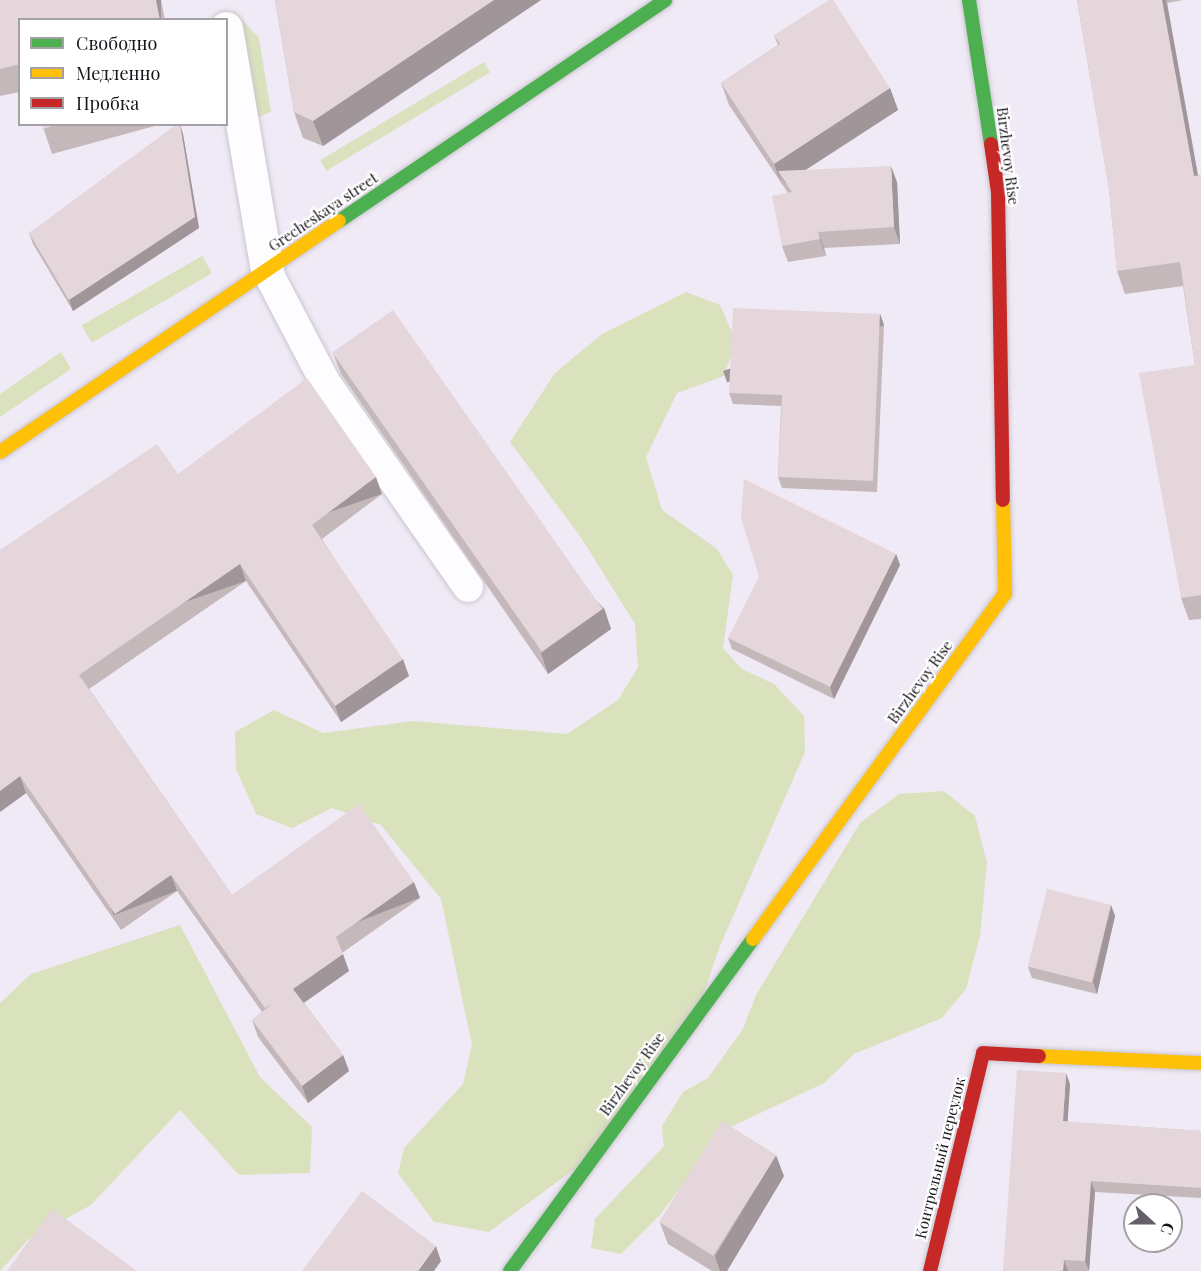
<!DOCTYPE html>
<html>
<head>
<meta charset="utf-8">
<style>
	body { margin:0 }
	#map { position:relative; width:1201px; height:1271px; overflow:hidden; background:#f0eaf6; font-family:"Playfair Display",serif }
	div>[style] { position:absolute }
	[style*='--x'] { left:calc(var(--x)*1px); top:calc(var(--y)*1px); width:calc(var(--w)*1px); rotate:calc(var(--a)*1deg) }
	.green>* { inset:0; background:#dae1bd; transform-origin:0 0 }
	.roads { filter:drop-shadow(0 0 2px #cac5ce) drop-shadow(0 0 2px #cac5ce) }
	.lane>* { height:30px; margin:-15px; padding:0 15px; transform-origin:15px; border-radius:15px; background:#fdfcfe }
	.street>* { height:33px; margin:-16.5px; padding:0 16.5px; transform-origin:16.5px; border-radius:16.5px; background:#fdfcfe }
	.fast>* { height:14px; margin:-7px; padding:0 7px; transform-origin:7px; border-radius:7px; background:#4caf50 }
	.slow>* { height:14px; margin:-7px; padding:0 7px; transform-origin:7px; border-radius:7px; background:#ffc107 }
	.jam>* { height:14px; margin:-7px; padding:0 7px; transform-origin:7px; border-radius:7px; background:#c62828 }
	.wall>* { inset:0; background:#c4b8bb }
	.shaded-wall>* { inset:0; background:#a09699; transform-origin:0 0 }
	.building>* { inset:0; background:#e4d6da; transform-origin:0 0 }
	span { translate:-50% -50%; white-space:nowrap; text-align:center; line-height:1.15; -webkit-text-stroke:4.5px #fff; paint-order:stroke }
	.street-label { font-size:15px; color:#18141b }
	.legend { position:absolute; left:18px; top:18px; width:210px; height:108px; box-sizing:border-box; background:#fff; border:2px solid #a3a1a4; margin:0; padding:8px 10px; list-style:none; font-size:18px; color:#18141b }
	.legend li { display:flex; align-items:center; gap:12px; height:30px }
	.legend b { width:30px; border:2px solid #a3a1a4 }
	.north { position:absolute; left:1123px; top:1193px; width:60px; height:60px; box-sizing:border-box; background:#fff; border:2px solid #a3a1a4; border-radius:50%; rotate:111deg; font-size:16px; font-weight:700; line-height:24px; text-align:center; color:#18141b }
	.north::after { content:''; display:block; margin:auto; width:21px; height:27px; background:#645f68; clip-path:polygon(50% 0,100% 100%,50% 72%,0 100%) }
</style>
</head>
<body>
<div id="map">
	<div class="green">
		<i style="clip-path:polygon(233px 10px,259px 38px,271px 112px,251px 120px)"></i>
		<i style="left:484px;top:62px;width:12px;height:191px;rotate:59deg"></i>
		<i style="left:202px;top:256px;width:20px;height:139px;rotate:60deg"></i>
		<i style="clip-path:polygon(686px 292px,720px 305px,736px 341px,724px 376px,677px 393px,646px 457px,662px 510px,717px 549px,733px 575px,723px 648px,742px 669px,774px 684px,804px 716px,805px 752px,720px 946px,697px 1013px,591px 1157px,489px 1232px,434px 1222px,398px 1173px,404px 1148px,463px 1084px,472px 1045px,441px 899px,381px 825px,332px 808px,292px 828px,256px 814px,236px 769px,235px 732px,274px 710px,323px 733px,413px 721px,567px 734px,618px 700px,638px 667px,635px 624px,580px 536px,510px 442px,555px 373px,602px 334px)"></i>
		<i style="clip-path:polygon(61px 352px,71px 369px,0 417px,0 394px)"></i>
		<i style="clip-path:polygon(944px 791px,975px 816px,987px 863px,980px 936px,966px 989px,942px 1018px,854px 1054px,824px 1083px,724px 1130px,660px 1215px,621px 1254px,591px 1248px,595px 1219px,664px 1146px,662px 1126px,683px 1092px,708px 1078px,743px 1029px,756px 995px,860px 823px,899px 794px)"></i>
		<i style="clip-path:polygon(180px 925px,260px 1077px,312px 1127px,310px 1173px,239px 1175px,180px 1110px,91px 1205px,29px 1239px,0 1271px,0 1003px,31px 974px)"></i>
	</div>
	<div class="roads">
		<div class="lane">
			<i style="--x:267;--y:271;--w:125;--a:62.4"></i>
			<i style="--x:325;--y:382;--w:250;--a:55.1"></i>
		</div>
		<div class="street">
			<i style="--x:226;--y:28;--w:246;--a:80.4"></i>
		</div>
		<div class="fast">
			<i style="--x:969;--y:0;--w:146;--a:81.3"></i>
			<i style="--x:339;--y:221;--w:394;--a:-34.1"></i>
			<i style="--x:510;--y:1271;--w:411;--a:-53.8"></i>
		</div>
		<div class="slow">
			<i style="--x:0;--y:452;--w:410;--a:-34.3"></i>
			<i style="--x:753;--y:939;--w:427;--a:-53.9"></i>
			<i style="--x:1005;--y:594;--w:94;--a:-91.2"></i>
			<i style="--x:1039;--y:1056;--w:162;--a:2.5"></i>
		</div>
		<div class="jam">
			<i style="--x:991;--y:144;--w:49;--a:81.7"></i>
			<i style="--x:998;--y:192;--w:308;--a:89.1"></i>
			<i style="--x:930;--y:1271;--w:224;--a:-76.3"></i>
			<i style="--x:983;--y:1053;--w:56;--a:3.1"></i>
		</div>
	</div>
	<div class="wall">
		<i style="clip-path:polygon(0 0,161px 0,165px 20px,20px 20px,20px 92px,0 96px)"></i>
		<i style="clip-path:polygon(275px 0,541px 0,323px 146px,303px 138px,294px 112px)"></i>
		<i style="clip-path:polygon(1077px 0,1183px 0,1167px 3px,1198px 175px,1201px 175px,1201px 619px,1189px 620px,1181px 598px,1195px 365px,1183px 286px,1125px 294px,1117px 271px,1109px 189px)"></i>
		<i style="clip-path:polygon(774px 35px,890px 88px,898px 110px,806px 170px,897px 182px,900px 244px,824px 248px,826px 256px,788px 262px,782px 246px,788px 193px,729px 105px,721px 83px,778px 45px)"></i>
		<i style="clip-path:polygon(42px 124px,162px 124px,52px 154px)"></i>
		<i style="clip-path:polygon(183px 134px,199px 228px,73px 311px,33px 244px,29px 233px)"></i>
		<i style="clip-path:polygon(880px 314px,884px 325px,877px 492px,782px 488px,778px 477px,781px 406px,733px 404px,729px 393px)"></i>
		<i style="clip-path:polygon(333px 353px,604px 608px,611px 629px,548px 674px,341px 374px)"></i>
		<i style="clip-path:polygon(178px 474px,382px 494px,322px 539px,409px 676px,341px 722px,246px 581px,89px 689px,232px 895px,420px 898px,342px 953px,349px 971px,304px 1003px,343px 1055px,349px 1071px,308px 1103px,258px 1037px,252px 1020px,262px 1012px,177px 891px,121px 930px,26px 793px,0 812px,0 550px)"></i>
		<i style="clip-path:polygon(896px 554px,900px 565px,834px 699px,732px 649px,728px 638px)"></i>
		<i style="clip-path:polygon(1111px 905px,1115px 916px,1097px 994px,1032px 978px,1028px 967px)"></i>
		<i style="clip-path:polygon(1070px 1084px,1067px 1122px,1201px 1131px,1201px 1198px,1095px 1192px,1089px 1271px,1003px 1271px)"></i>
		<i style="clip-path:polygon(784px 1176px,727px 1271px,712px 1271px,668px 1244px,660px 1223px)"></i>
	</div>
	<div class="shaded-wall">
		<i style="left:156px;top:0;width:5px;height:20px"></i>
		<i style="clip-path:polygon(494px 0,541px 0,323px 146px,313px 121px)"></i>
		<i style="clip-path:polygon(1162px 0,1166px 0,1167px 3px,1201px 193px,1194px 176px)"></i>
		<i style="clip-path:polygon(890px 88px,898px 110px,785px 183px,778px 171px,782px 185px,774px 164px)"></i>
		<i style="clip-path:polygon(180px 124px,183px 134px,199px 228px,73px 311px,69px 300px)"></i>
		<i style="clip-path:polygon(891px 166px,897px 182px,900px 244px,894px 227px)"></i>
		<i style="clip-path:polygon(818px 232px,824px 248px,826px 256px,820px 239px)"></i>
		<i style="left:880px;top:314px;width:12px;height:167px;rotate:70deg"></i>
		<i style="left:376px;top:477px;width:18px;height:80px;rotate:71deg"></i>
		<i style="clip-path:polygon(896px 554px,900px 565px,834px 699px,830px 687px)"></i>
		<i style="left:240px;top:564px;width:18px;height:196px;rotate:71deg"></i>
		<i style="clip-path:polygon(604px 608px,611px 629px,548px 674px,541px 653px)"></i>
		<i style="clip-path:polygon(403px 659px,409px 676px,341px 722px,335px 706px)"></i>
		<i style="clip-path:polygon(20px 776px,26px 793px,0 812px,0 791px)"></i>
		<i style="left:171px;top:875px;width:17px;height:68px;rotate:69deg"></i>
		<i style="left:414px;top:882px;width:17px;height:95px;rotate:69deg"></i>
		<i style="clip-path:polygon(1111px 905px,1115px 916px,1097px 994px,1093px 982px)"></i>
		<i style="clip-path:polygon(343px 954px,349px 971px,299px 1006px,293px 989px)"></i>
		<i style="clip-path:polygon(343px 1055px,349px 1071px,308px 1103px,302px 1086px)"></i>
		<i style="clip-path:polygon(1066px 1073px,1070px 1084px,1067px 1132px,1063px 1121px)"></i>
		<i style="clip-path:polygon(776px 1155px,784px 1176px,727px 1271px,720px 1271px,715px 1256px)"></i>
		<i style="clip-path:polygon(1091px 1181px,1095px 1192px,1089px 1271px,1085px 1261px)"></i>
		<i style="clip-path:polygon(436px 1246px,441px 1261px,434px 1271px,418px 1271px)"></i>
		<i style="clip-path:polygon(1064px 1260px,1068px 1271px,1063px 1271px)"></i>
	</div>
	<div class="building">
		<i style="clip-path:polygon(0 0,156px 0,160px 20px,20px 20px,20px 64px,0 69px)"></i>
		<i style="clip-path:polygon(275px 0,494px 0,313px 121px,294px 112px)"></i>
		<i style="clip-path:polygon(829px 0,833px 0,890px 88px,774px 164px,721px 83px,780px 44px,774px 35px)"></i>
		<i style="clip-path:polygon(1077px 0,1162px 0,1194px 176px,1201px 175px,1201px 595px,1181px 598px,1139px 373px,1195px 365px,1180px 262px,1117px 271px,1109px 189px)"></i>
		<i style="clip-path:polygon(42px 124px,59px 124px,43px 129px)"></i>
		<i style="clip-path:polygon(177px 124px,180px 124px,195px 217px,69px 300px,29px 233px)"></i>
		<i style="clip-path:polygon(891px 166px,894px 227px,818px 232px,820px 239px,782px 246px,772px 196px,792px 192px,778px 171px)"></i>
		<i style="clip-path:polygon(733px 308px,880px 314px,873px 481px,778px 477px,782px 395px,729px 393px)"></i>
		<i style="left:393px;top:310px;width:365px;height:74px;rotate:55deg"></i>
		<i style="clip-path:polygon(307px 378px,376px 477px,312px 525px,403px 659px,335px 706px,240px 564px,79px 675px,232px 895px,359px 804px,414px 882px,336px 937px,343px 954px,293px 989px,343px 1055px,302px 1086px,252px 1020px,273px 1003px,265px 1008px,171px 875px,115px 914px,20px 776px,0 791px,0 550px,157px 444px,178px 474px)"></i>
		<i style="clip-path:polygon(744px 479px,896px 554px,830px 687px,728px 638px,759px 576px,741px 518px)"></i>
		<i style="left:1047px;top:889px;width:66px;height:80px;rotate:14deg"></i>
		<i style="clip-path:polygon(1017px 1070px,1066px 1073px,1063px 1121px,1201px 1131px,1201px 1188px,1091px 1181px,1085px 1261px,1064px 1260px,1063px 1271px,1003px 1271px)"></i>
		<i style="left:722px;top:1121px;width:64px;height:119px;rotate:32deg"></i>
		<i style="clip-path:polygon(362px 1191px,436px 1246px,418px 1271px,302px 1271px)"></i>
		<i style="clip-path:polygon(52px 1209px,137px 1271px,7px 1271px)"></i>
	</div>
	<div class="street-label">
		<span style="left:1008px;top:156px;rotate:83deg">Birzhevoy Rise</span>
		<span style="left:323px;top:212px;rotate:-34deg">Grecheskaya street</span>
		<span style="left:920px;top:682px;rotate:-54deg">Birzhevoy Rise</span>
		<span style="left:632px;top:1074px;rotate:-54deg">Birzhevoy Rise</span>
		<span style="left:940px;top:1158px;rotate:-76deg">Контрольный переулок</span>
	</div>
	<ul class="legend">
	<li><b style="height:8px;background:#4caf50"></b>Свободно</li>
	<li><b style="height:8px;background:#ffc107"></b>Медленно</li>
	<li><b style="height:8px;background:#c62828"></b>Пробка</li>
	</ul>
	<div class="north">С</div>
</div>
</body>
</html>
